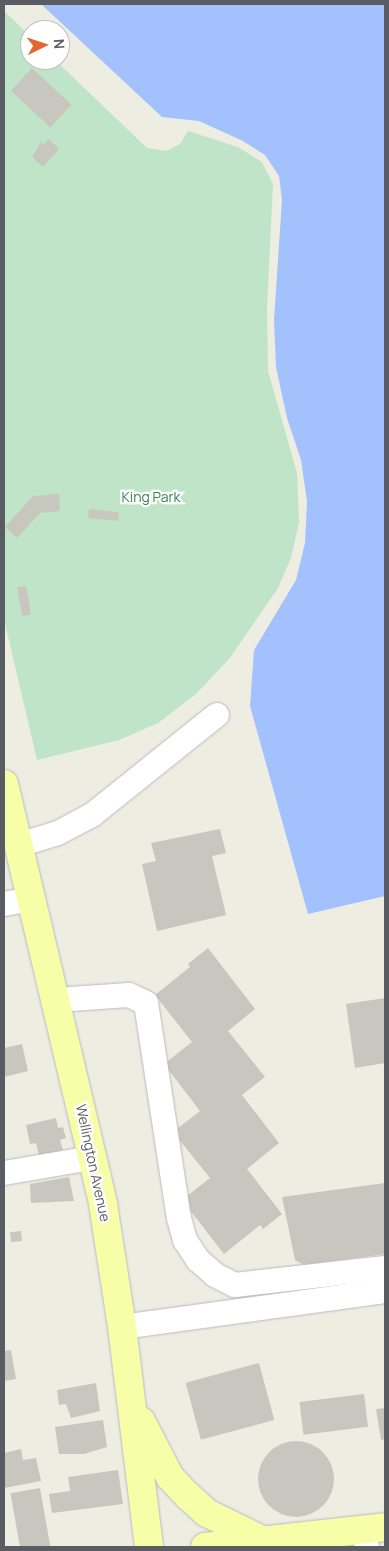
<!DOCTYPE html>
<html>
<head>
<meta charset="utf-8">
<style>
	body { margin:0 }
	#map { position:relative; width:389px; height:1551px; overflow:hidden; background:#edede2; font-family:Manrope,sans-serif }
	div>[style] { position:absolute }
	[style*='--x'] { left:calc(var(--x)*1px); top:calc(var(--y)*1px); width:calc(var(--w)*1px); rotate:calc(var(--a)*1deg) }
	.green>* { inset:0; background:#bfe4c7 }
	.water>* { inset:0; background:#a2c1fd }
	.building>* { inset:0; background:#c8c7bf; transform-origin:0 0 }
	.round { border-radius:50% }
	.roads { filter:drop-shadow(0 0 1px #babac1) drop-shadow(0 0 1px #babac1) }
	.minor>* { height:24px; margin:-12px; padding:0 12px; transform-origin:12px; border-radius:12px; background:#fff }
	.major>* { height:28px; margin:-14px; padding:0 14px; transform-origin:14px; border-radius:14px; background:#f8fda7 }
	span { translate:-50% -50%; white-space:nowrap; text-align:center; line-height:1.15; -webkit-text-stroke:4.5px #fff; paint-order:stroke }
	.park-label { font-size:14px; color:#37854c }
	.street-label { font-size:14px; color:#5a5c63 }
	.frame { position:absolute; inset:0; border:5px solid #5a5c63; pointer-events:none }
	.north { position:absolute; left:20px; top:20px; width:50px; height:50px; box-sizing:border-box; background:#fff; border:1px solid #bdbec1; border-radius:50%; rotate:86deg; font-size:14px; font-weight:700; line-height:20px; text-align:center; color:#5a5c63 }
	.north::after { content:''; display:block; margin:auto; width:18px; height:22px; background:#e56630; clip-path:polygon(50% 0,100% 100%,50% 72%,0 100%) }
</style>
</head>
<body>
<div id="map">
	<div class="green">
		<i style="clip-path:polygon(4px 11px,30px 36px,30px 60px,55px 60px,147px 148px,166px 151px,180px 144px,188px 131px,238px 147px,262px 162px,273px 184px,267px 309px,268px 371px,297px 473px,299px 522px,291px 558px,278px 588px,229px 659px,196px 694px,158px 723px,119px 740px,37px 760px,4px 619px)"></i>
	</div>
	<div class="water">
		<i style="clip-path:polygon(41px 4px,385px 4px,385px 896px,308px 914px,250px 706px,254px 650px,296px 580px,305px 543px,307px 501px,301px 460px,287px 418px,276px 367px,274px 320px,282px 200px,279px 176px,265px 155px,243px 141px,199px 121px,162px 117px)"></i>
	</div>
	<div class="building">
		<i style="left:32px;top:68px;width:54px;height:31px;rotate:43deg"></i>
		<i style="clip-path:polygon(49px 139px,59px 149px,43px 167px,32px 157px,41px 142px,43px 145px)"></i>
		<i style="clip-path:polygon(59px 494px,60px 511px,40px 513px,17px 538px,5px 527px,33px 496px)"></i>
		<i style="left:89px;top:509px;width:30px;height:9px;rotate:6deg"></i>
		<i style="left:26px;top:586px;width:29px;height:9px;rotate:80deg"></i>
		<i style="clip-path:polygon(220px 829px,226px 853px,212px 856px,226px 915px,157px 931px,142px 864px,156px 861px,151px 843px)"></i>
		<i style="clip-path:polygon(208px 948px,255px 1009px,228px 1031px,265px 1077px,242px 1095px,279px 1143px,247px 1169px,282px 1214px,263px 1229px,260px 1225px,224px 1254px,182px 1200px,210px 1178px,173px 1132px,200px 1111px,164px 1064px,192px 1042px,155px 995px,190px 967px,188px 964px)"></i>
		<i style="clip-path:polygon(385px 998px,385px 1063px,355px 1068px,346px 1004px)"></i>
		<i style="clip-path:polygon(22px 1044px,28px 1071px,4px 1077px,4px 1048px)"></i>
		<i style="clip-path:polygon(56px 1118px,58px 1128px,63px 1127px,66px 1138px,60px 1140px,63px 1150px,39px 1155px,36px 1143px,30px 1144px,26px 1125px)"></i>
		<i style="clip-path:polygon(69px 1177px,74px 1201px,31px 1203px,30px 1184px)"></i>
		<i style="clip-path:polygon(385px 1183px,385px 1254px,304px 1265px,295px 1260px,282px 1197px)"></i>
		<i style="left:21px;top:1231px;width:10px;height:11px;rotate:84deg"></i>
		<i style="clip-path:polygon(11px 1350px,16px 1379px,4px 1381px,4px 1351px)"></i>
		<i style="left:259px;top:1363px;width:59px;height:76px;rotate:75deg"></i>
		<i style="clip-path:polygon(96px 1383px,100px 1411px,71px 1418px,66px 1404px,59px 1405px,57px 1390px)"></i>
		<i style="left:364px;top:1394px;width:33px;height:65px;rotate:83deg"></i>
		<i style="clip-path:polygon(385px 1408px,385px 1439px,381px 1440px,376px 1409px)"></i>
		<i style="clip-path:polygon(103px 1420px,107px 1447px,84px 1454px,59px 1454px,55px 1427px)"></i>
		<i class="round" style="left:258px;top:1441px;width:76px;height:76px"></i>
		<i style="clip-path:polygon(21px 1449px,23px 1460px,36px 1458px,41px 1481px,4px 1488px,4px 1453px)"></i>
		<i style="clip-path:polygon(118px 1470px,123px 1504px,52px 1513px,49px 1494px,70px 1491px,68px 1477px)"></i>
		<i style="left:40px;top:1488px;width:60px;height:30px;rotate:80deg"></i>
	</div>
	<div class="roads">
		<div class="minor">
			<i style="--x:19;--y:845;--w:39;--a:-17"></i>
			<i style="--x:56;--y:834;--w:41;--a:-27.8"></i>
			<i style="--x:92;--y:815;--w:160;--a:-38.7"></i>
			<i style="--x:4;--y:904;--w:28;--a:-10"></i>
			<i style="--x:56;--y:1000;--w:73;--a:-3.9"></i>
			<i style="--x:129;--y:995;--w:19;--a:25"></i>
			<i style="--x:146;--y:1003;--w:218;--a:81.3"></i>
			<i style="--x:179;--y:1218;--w:23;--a:75"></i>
			<i style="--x:185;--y:1240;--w:24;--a:57"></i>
			<i style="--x:198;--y:1260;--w:23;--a:41"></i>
			<i style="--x:215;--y:1275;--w:22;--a:27"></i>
			<i style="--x:235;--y:1285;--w:151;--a:-6.5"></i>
			<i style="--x:4;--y:1173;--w:89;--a:-9.7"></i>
			<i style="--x:122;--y:1327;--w:265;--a:-7.8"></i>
			<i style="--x:364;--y:1529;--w:18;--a:81"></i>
		</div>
		<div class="major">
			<i style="--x:4;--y:784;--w:432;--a:76.7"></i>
			<i style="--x:103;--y:1204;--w:124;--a:81.2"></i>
			<i style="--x:122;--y:1327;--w:222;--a:83"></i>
			<i style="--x:141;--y:1421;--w:63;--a:62.6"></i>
			<i style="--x:170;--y:1477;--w:26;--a:47"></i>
			<i style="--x:188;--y:1496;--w:25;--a:42"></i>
			<i style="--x:207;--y:1513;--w:61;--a:26.1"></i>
			<i style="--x:205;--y:1547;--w:181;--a:-6.3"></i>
		</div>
	</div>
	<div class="park-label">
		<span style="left:151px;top:497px">King Park</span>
	</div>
	<div class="street-label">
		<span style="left:93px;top:1163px;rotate:78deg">Wellington Avenue</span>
	</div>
	<div class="frame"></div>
	<div class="north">N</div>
</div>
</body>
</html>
